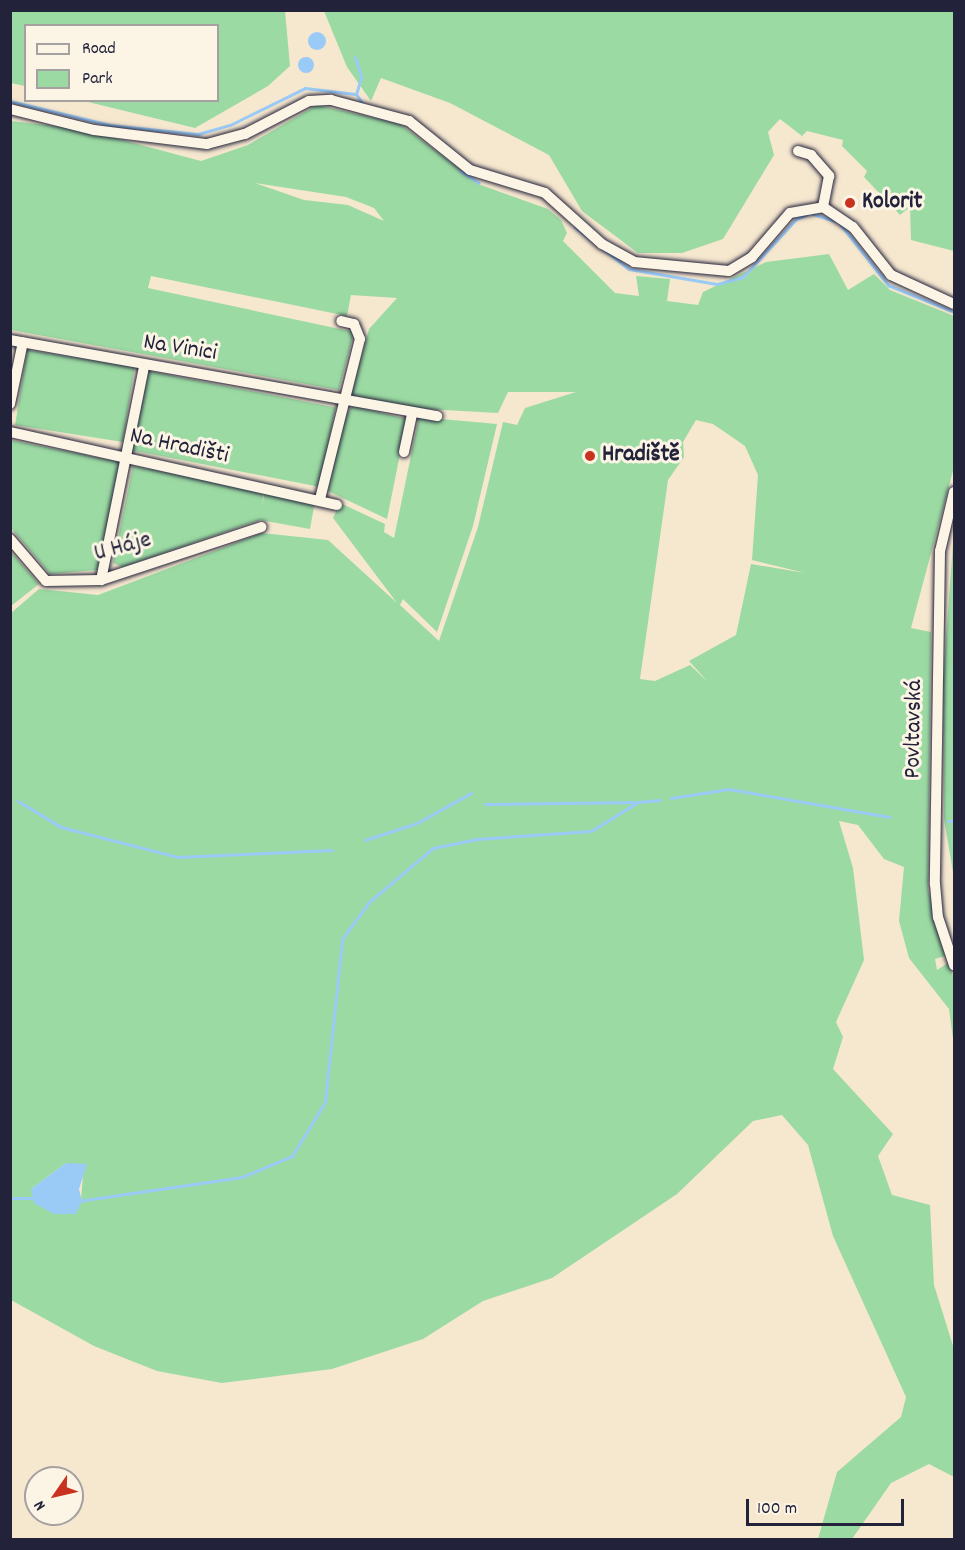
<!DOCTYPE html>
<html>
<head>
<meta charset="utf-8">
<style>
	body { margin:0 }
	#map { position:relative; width:965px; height:1550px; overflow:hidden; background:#f6e7cf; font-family:Dekko,sans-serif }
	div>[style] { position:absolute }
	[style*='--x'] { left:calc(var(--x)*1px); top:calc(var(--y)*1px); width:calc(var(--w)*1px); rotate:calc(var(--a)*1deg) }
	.green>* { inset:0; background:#9cdaa3; transform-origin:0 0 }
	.water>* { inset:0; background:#9acaf6 }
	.round { border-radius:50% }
	.stream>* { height:3px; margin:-1.5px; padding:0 1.5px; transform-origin:1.5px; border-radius:1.5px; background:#9acaf6 }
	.roads { filter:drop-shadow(0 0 2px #22223b) drop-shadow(0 0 2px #22223b) }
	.minor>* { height:10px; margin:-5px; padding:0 5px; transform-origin:5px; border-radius:5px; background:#fcf5e5 }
	.dots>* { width:16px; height:16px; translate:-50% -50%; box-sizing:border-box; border:3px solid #fcf5e5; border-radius:50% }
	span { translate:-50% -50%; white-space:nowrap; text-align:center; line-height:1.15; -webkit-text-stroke:6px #fcf5e5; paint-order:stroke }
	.poi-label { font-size:24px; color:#22223b; font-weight:700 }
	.left { translate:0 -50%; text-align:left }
	.street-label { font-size:24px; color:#22223b }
	.frame { position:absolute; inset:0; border:12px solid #22223b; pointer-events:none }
	.legend { position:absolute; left:24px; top:24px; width:195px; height:78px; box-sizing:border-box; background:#fcf5e5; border:2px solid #a5a1a1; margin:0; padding:8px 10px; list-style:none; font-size:18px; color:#22223b }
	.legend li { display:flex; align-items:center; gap:12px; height:30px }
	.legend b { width:30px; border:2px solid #a5a1a1 }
	.north { position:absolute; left:24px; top:1466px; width:60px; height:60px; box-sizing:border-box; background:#fcf5e5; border:2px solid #a5a1a1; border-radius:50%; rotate:236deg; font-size:16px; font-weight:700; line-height:24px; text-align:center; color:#22223b }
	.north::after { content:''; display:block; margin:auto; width:21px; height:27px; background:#c8321e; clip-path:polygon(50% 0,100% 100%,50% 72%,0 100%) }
	.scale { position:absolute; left:746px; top:1499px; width:158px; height:27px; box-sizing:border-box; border:3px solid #22223b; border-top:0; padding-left:8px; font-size:18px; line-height:21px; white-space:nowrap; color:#22223b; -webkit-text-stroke:4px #fcf5e5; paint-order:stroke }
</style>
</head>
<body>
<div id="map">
	<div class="green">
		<i style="clip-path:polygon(285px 11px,290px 66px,268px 86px,195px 128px,84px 101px,218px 100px,218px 26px,26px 26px,25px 86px,11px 83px,11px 11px)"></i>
		<i style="clip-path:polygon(324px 11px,954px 11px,954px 251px,911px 240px,910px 207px,900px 215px,864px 177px,867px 171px,842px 146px,843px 140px,807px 131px,802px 136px,780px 119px,768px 132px,774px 155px,723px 239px,682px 253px,638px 253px,582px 211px,549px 155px,450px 103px,381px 78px,371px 101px,347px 67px)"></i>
		<i style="clip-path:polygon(evenodd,317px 105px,400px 124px,481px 185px,548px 209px,561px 220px,567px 233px,563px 241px,615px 293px,639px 296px,636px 276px,670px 279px,667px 301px,698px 305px,703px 292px,766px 262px,829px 254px,848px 290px,874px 274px,890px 290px,954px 316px,954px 467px,911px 628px,931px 632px,928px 889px,945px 956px,935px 959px,937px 970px,948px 963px,954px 978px,954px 1046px,949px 1009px,909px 958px,899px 921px,904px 867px,884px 859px,858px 825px,839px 821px,853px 868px,864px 960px,836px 1022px,843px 1037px,833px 1069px,893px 1134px,878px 1156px,892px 1195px,930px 1205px,934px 1285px,954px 1349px,954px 1477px,929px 1464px,891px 1483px,852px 1539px,818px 1539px,837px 1472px,901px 1417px,906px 1397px,833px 1236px,808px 1145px,782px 1115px,753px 1121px,677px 1194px,552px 1278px,483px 1301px,423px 1339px,332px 1369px,222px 1383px,157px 1371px,94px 1346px,11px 1300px,11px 613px,39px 589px,98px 595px,262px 533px,328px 540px,397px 603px,333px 518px,340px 503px,385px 524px,384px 532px,394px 538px,419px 417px,497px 424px,473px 526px,437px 632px,403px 599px,400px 605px,439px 641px,478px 527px,503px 422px,517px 425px,525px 408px,576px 392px,508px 392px,498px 413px,408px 408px,351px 395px,369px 329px,397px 298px,351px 295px,347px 316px,151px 276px,148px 288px,354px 332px,339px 390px,11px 330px,11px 121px,81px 129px,201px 161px,248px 145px,317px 105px,255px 183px,346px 197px,374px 208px,384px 221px,348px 205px,304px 200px,255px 183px,317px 105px,696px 420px,713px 424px,745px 446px,758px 475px,752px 560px,805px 573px,751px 564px,736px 635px,689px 661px,708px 682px,690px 665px,655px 681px,640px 679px,668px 480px,684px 457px,683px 442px,696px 420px,317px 105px,66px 1163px,83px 1174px,81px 1201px,31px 1189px,66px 1163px)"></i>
		<i style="left:27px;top:350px;width:109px;height:76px;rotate:9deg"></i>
		<i style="left:148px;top:371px;width:191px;height:81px;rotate:11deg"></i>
		<i style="clip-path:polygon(353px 406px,407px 419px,387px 519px,328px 491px,343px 417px)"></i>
		<i style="clip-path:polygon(10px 440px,120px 462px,98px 570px,50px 574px,11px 528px)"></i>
		<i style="clip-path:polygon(133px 466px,264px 491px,262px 505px,265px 492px,315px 501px,310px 529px,260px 520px,123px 567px,113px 563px)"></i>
		<i style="clip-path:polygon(954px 530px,954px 878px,944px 819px,943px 680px)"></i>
		<i style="clip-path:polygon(11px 552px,39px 584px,11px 606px,10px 606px)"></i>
	</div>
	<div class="water">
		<i class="round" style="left:308px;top:32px;width:18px;height:18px"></i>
		<i class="round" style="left:298px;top:57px;width:16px;height:16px"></i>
		<i style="clip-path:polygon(66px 1163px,87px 1164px,79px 1189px,82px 1201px,76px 1214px,54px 1214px,34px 1203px,31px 1189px)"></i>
	</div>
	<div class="stream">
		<i style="--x:355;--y:57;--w:21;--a:73"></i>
		<i style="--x:361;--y:77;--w:18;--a:106"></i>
		<i style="--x:356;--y:94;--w:11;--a:56"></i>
		<i style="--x:10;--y:101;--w:103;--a:13.5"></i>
		<i style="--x:110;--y:125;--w:88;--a:5.8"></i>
		<i style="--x:198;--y:134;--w:33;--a:-16"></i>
		<i style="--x:230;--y:125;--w:84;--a:-26.3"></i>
		<i style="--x:305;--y:88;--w:51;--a:6.7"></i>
		<i style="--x:460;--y:171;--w:22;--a:32"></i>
		<i style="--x:813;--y:214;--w:23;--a:18"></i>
		<i style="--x:840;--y:224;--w:78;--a:51.8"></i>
		<i style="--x:888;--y:285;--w:71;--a:22.2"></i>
		<i style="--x:575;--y:227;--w:68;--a:37.9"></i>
		<i style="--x:629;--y:269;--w:89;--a:9.7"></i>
		<i style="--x:717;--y:284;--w:27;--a:-15"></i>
		<i style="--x:743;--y:277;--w:79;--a:-47.6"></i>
		<i style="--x:796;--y:219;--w:11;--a:-22"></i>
		<i style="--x:671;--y:798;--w:59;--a:-8.8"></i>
		<i style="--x:729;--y:789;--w:163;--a:9.9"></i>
		<i style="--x:18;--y:801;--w:50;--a:31.2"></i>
		<i style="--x:61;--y:827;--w:121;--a:14.4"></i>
		<i style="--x:178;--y:857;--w:154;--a:-2.6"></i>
		<i style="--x:485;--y:804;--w:150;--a:-0.8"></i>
		<i style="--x:948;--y:821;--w:6;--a:0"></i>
		<i style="--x:365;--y:840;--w:55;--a:-18.1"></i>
		<i style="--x:417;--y:823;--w:62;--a:-29.1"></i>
		<i style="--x:10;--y:1198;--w:23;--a:0"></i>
		<i style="--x:78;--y:1201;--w:166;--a:-8.3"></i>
		<i style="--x:242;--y:1177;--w:54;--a:-22.8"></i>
		<i style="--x:292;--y:1156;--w:63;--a:-58.6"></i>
		<i style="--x:325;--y:1102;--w:164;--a:-84"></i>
		<i style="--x:342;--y:939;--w:46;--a:-53.9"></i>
		<i style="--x:369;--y:902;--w:84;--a:-40.2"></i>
		<i style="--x:433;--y:848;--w:45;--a:-11.6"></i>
		<i style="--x:477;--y:839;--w:114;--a:-4"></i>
		<i style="--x:591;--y:831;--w:55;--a:-31.7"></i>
		<i style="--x:638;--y:802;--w:22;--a:-5"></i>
	</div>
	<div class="roads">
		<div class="minor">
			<i style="--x:10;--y:109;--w:87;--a:14"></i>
			<i style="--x:94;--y:130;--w:114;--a:7.1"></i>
			<i style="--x:207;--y:144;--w:39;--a:-15"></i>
			<i style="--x:245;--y:134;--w:72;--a:-27.3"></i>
			<i style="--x:309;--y:101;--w:22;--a:-3"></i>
			<i style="--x:331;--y:100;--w:81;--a:15.1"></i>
			<i style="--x:409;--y:121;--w:78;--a:38.8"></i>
			<i style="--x:470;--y:170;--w:78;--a:17"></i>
			<i style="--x:545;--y:193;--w:76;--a:41.8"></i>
			<i style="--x:602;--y:244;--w:37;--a:29"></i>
			<i style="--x:634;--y:262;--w:95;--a:5.4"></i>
			<i style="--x:729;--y:271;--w:27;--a:-31"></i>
			<i style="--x:752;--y:257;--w:58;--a:-49.2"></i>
			<i style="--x:790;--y:213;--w:34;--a:-10"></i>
			<i style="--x:823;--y:207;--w:36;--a:34"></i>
			<i style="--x:853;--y:227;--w:61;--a:51.6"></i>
			<i style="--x:891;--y:275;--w:69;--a:24.7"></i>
			<i style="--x:798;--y:151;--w:14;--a:17"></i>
			<i style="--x:811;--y:155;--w:28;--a:49"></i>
			<i style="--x:829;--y:176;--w:32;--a:101"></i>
			<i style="--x:10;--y:340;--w:434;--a:10.1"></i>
			<i style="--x:10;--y:404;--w:63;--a:-78.2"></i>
			<i style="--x:10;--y:432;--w:335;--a:12.6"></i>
			<i style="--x:404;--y:452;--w:40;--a:-78"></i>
			<i style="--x:954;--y:492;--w:61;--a:103.3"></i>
			<i style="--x:940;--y:551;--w:333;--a:90.9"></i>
			<i style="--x:935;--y:884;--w:33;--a:85"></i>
			<i style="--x:938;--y:917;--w:51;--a:71.6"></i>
			<i style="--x:320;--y:499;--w:165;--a:-76"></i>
			<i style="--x:360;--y:339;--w:16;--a:-112"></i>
			<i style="--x:354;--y:324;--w:13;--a:-167"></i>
			<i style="--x:10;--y:539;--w:55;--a:49.4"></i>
			<i style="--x:46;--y:581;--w:55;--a:-1"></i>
			<i style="--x:101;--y:580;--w:169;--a:-18.3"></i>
			<i style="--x:101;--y:580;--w:218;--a:-78.6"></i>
		</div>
	</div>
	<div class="dots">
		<i style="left:850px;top:203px;background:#c8321e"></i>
		<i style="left:590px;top:456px;background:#c8321e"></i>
	</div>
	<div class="poi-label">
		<span class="left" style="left:862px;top:203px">Kolorit</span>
		<span class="left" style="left:602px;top:456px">Hradiště</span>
	</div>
	<div class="street-label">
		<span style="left:180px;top:349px;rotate:9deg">Na Vinici</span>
		<span style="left:179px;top:447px;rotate:12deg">Na Hradišti</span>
		<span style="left:123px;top:548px;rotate:-15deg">U Háje</span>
		<span style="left:915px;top:729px;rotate:-89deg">Povltavská</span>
	</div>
	<div class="frame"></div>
	<ul class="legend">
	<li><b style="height:8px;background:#fcf5e5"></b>Road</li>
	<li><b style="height:16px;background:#9cdaa3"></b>Park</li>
	</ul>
	<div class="north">N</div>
	<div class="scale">100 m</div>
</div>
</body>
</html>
